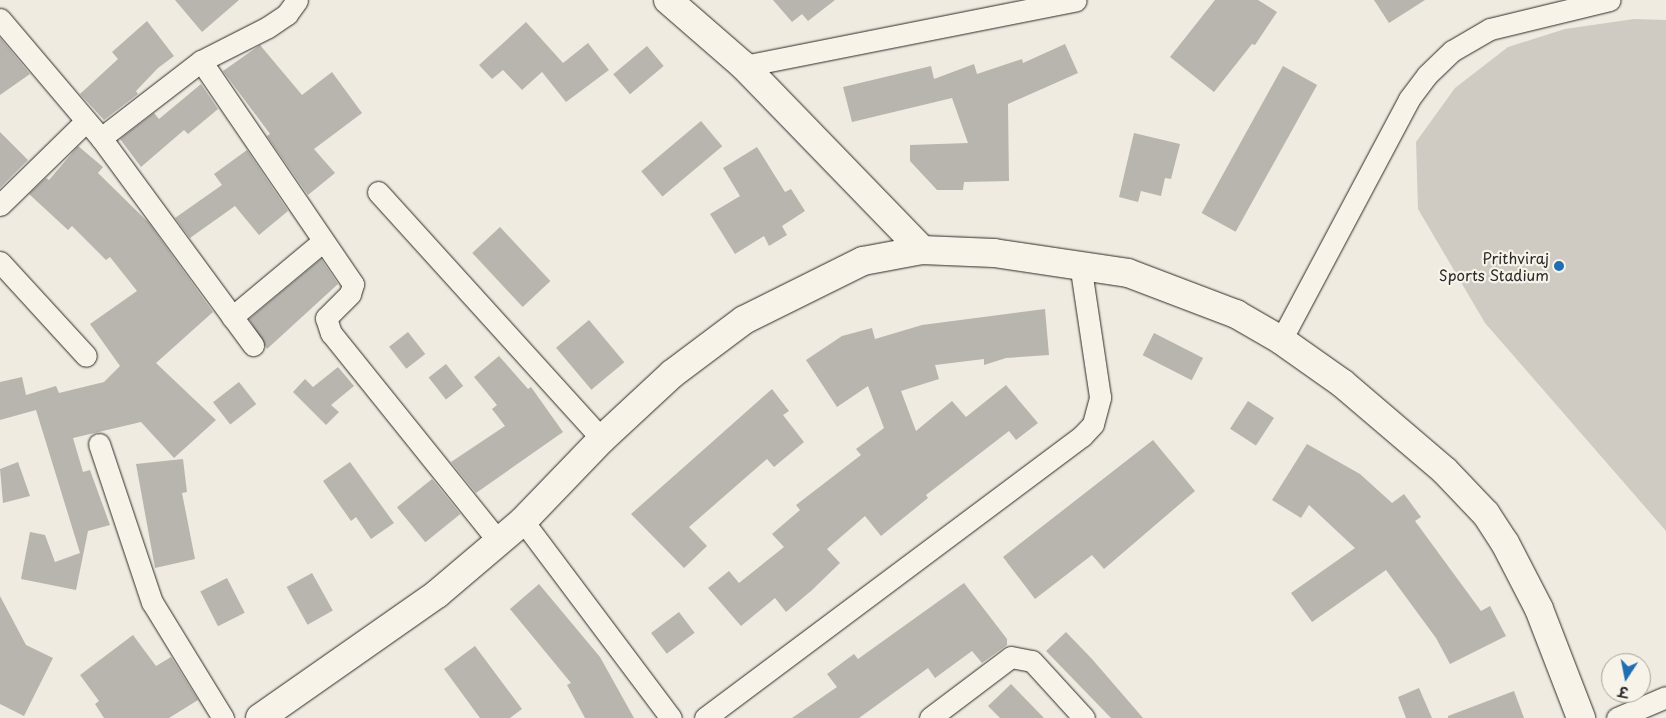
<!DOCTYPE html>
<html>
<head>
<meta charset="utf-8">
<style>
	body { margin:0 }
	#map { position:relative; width:1666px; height:718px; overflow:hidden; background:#efebe0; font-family:"Playpen Sans","Playpen Sans Deva",sans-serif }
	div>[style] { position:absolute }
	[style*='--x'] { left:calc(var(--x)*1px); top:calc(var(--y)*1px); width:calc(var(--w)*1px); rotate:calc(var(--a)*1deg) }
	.green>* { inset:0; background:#cfcbc2 }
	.building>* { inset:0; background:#b8b5ae; transform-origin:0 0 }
	.roads { filter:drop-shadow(0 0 1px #2b2b2b) drop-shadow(0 0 1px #2b2b2b) }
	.street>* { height:21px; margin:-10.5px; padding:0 10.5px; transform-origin:10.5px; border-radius:10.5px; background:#f7f3e8 }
	.secondary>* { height:28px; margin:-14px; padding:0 14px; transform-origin:14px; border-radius:14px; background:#f7f3e8 }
	.dots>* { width:14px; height:14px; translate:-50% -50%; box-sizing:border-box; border:2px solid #f7f3e8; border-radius:50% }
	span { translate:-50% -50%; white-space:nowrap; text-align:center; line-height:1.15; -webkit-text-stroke:4.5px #f7f3e8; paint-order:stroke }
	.poi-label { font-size:15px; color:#2b2b2b }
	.right { translate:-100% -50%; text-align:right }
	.north { position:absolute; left:1601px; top:653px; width:50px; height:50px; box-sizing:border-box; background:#f7f3e8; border:1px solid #a5a39c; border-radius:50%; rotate:191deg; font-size:14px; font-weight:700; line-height:20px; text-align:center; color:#2b2b2b }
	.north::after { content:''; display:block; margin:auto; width:18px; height:22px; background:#1f6fb2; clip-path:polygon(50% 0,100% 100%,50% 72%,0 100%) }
</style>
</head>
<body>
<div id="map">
	<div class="green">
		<i style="clip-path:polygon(1634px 19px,1666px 20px,1666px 531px,1485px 323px,1418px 209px,1416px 142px,1455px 88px,1508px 47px,1565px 29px)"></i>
	</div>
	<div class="building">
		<i style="clip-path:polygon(175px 0,239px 0,202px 32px)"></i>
		<i style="clip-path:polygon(773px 0,835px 0,808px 21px,802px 14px,792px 22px)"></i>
		<i style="clip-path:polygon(1215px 0,1258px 0,1277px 12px,1255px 45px,1252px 44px,1214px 92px,1170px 57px)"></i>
		<i style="clip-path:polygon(1374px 0,1425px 0,1389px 23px)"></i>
		<i style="clip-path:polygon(147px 21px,174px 56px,158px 68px,136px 91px,138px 94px,104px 120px,80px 94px,118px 59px,112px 52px)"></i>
		<i style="clip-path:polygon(526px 22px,563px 63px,588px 43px,609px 70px,566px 102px,542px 72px,522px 90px,503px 70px,492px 79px,479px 65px)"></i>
		<i style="clip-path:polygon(0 38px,30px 74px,0 95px)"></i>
		<i style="clip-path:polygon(1065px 44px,1078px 73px,1008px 104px,1009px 181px,964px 182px,963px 190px,937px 190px,910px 161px,910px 145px,968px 143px,952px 98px,852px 122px,843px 87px,931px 66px,934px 79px,974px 64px,977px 74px,1022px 59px,1023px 63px)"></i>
		<i style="clip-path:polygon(260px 45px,302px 95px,332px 72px,362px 113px,314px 149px,335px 173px,308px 195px,267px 136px,270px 134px,223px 71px)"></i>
		<i style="left:647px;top:46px;width:26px;height:44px;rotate:50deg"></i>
		<i style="left:1283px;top:66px;width:39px;height:168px;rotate:29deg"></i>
		<i style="clip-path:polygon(201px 84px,218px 109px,188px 134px,184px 130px,141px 167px,120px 139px,154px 113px,159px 119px)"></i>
		<i style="left:701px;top:121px;width:33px;height:78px;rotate:50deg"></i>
		<i style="clip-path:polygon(0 132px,28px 160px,0 188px)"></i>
		<i style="clip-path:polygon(1134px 133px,1180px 144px,1171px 179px,1165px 178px,1161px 196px,1141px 191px,1138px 202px,1119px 197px)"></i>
		<i style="clip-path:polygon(78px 146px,103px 167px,98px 173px,148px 222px,213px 312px,156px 363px,216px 420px,174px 458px,141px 422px,73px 438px,83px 472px,90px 470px,110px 525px,88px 531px,76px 590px,21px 579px,30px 532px,45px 535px,55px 562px,80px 553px,36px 410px,0 420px,0 382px,22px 377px,26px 395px,56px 386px,59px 393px,104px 382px,120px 366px,90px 324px,137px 291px,110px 257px,106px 260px,72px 226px,68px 230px,29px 194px,46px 178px,49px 180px)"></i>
		<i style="clip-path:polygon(757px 147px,785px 192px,791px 189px,805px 211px,782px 226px,787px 235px,769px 246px,764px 236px,735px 254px,710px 214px,740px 196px,723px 168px)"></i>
		<i style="clip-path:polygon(247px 150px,288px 211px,259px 235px,235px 206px,190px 238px,175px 218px,222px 185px,214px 174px)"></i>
		<i style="left:500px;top:227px;width:74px;height:38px;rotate:47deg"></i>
		<i style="clip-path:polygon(321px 259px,338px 284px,267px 349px,249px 319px)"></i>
		<i style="clip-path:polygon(1045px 309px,1049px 355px,1006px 358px,984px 365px,984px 359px,935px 365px,939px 379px,901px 391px,916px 431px,952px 401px,966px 417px,1006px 385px,1038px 423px,1016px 440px,1009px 431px,926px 495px,928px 498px,881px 536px,865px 516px,827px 549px,840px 563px,811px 591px,786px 612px,775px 598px,741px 626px,708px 588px,729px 571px,739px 583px,784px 547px,772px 534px,800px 510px,796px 505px,861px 455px,856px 449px,884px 428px,868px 386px,837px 407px,806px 360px,842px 336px,872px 328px,875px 339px,922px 325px)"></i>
		<i style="left:589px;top:320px;width:55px;height:43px;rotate:50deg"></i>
		<i style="left:408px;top:332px;width:28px;height:24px;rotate:52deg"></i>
		<i style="left:1154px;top:333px;width:55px;height:25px;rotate:27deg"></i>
		<i style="clip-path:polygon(499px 356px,528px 389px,531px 387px,563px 432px,476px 493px,451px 462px,505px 426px,492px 409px,497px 405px,474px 377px)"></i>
		<i style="left:446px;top:364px;width:28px;height:22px;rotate:52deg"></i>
		<i style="clip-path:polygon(338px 367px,354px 386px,331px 405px,339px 412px,326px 425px,293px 392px,305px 379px,313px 387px)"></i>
		<i style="left:239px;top:382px;width:28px;height:33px;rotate:52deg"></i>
		<i style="clip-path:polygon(772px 389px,789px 411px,783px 415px,804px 442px,774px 467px,767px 459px,689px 527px,707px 546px,684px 568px,631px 514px)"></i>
		<i style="left:1248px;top:401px;width:31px;height:33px;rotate:33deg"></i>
		<i style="clip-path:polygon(1153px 440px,1195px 491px,1104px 569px,1092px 555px,1035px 599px,1003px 557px)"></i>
		<i style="clip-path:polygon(1307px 444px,1360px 474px,1392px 503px,1404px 494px,1421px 517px,1415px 521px,1481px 611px,1490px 606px,1506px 636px,1450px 664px,1436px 638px,1386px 570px,1312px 622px,1291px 593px,1355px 548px,1309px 505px,1301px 518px,1272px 500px)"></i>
		<i style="clip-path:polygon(183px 459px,187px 492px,182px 493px,195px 559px,155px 568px,136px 464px)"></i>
		<i style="clip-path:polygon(18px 462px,30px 496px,3px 503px,0 469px)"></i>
		<i style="clip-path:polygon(350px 462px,394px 523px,371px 539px,356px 517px,351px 521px,323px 481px)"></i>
		<i style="left:432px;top:479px;width:45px;height:45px;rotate:51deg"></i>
		<i style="left:312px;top:573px;width:43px;height:29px;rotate:61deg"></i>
		<i style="left:227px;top:578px;width:39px;height:30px;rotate:63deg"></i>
		<i style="clip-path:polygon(964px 583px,1007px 639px,1007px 645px,982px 663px,972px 651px,935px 678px,928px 668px,859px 718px,792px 718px,837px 687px,827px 674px,854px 654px,858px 659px)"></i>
		<i style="clip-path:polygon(539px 584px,600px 657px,634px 718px,585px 718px,567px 685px,571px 683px,510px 609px)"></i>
		<i style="clip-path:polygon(0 596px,26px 645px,53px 658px,24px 716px,0 704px)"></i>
		<i style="left:679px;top:612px;width:26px;height:35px;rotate:53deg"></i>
		<i style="clip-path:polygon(1066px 632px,1092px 659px,1143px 718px,1111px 718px,1046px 651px)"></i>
		<i style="clip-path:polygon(133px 635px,156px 666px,171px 657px,198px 700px,169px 718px,104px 718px,95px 704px,99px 701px,80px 675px)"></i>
		<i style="clip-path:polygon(475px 646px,522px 709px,510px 718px,480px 718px,444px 669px)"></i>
		<i style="clip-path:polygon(1011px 684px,1044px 718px,1000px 718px,988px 706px)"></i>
		<i style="clip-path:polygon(1419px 688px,1432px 718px,1406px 718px,1398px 697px)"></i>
		<i style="clip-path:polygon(1514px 691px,1524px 718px,1448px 718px,1448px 716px)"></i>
	</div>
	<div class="roads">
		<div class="street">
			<i style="--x:0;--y:19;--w:156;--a:49.7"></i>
			<i style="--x:101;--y:138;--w:257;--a:53.7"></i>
			<i style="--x:201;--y:61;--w:270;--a:55.7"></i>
			<i style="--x:353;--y:284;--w:10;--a:107"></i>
			<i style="--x:350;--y:294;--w:34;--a:135"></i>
			<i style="--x:326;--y:318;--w:16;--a:72"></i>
			<i style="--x:331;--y:333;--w:268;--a:51.2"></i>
			<i style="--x:744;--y:66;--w:338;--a:-11.2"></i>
			<i style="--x:101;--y:138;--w:126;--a:-37.6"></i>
			<i style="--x:201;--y:61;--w:75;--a:-26.9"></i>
			<i style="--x:268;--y:27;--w:23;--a:-34"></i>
			<i style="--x:287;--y:14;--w:17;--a:-54"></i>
			<i style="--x:378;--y:192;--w:333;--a:47.8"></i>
			<i style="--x:0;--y:205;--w:119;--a:-44.3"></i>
			<i style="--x:0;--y:262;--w:127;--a:47.5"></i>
			<i style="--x:232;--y:317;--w:117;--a:-39.8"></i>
			<i style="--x:1281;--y:340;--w:273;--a:-62"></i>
			<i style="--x:1409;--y:99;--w:30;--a:-53"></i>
			<i style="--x:1427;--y:75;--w:35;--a:-44"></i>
			<i style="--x:1452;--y:51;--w:44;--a:-30.1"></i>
			<i style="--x:1490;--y:29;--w:123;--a:-13.6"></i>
			<i style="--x:99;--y:444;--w:167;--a:71.5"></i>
			<i style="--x:152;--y:602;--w:136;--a:58.5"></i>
			<i style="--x:523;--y:521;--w:246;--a:53.1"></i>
			<i style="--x:705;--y:718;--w:471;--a:-36.8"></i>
			<i style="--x:1082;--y:436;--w:16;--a:-47"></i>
			<i style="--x:1093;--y:424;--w:28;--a:-75"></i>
			<i style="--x:1100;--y:397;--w:135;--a:-98.5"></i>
			<i style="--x:930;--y:718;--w:101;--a:-37"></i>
			<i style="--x:1011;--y:657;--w:21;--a:11"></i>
			<i style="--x:1032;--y:661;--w:77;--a:47.6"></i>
			<i style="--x:1617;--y:718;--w:53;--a:-23.2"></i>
		</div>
		<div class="secondary">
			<i style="--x:668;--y:0;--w:101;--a:41"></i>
			<i style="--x:744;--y:66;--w:256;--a:45.9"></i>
			<i style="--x:260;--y:718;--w:216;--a:-35"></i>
			<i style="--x:437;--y:594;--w:113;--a:-40.3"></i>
			<i style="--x:523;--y:521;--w:114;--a:-46.1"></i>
			<i style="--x:602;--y:439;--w:96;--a:-42.9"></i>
			<i style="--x:672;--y:374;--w:90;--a:-36.9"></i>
			<i style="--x:744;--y:320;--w:133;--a:-26.4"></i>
			<i style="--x:863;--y:261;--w:60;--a:-10.6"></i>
			<i style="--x:922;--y:250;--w:72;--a:2.4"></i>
			<i style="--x:994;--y:253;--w:135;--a:8.5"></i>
			<i style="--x:1128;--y:273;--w:116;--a:20.8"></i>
			<i style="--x:1236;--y:314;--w:52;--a:30"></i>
			<i style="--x:1281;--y:340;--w:75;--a:35.2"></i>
			<i style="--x:1342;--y:383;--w:135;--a:40.5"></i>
			<i style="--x:1445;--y:471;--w:59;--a:46.4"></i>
			<i style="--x:1486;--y:514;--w:35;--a:57"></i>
			<i style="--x:1505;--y:543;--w:74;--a:62.7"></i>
			<i style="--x:1539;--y:609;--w:117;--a:68.9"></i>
		</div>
	</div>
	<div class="dots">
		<i style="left:1559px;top:266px;background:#1f6fb2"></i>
	</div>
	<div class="poi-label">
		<span class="right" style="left:1549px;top:266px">Prithviraj<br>Sports Stadium</span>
	</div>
	<div class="north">उ</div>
</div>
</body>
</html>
